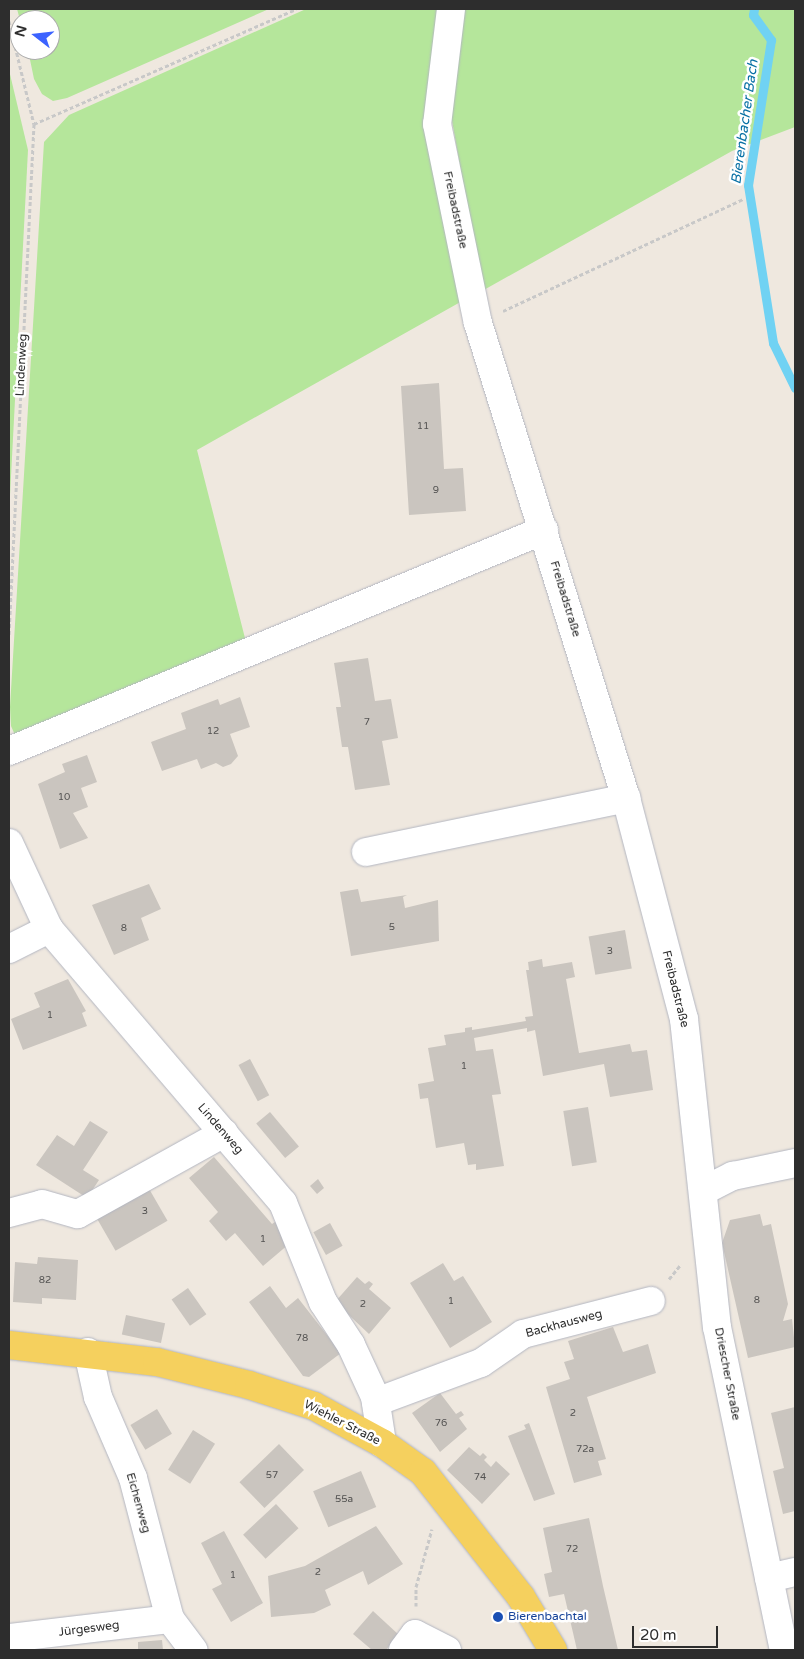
<!DOCTYPE html>
<html>
<head>
<meta charset="utf-8">
<style>
	body { margin:0 }
	#map { position:relative; width:804px; height:1659px; overflow:hidden; background:#efe8df; font-family:"Varela Round",sans-serif }
	div>[style] { position:absolute }
	[style*='--x'] { left:calc(var(--x)*1px); top:calc(var(--y)*1px); width:calc(var(--w)*1px); rotate:calc(var(--a)*1deg) }
	.green>* { inset:0; background:#b5e69b }
	.stream>* { height:9px; margin:-4.5px; padding:0 4.5px; transform-origin:4.5px; border-radius:4.5px; background:#70d2f3 }
	.building>* { inset:0; background:#cac5bf; transform-origin:0 0 }
	.path>* { height:3px; margin-top:-1.5px; transform-origin:0; background:repeating-linear-gradient(90deg,#c8c8c8 0 4px,transparent 0 6.5px) }
	.roads { filter:drop-shadow(0 0 1px #b3b6c1) drop-shadow(0 0 1px #b3b6c1) }
	.minor>* { height:28px; margin:-14px; padding:0 14px; transform-origin:14px; border-radius:14px; background:#fff }
	.major>* { height:28px; margin:-14px; padding:0 14px; transform-origin:14px; border-radius:14px; background:#f5d05e }
	.dots>* { width:14px; height:14px; translate:-50% -50%; box-sizing:border-box; border:2px solid #fff; border-radius:50% }
	span { translate:-50% -50%; white-space:nowrap; text-align:center; line-height:1.15; -webkit-text-stroke:5px #fff; paint-order:stroke }
	.number-label { font-size:10px; color:#545352 }
	.number-label span { -webkit-text-stroke-width:0 }
	.street-label { font-size:12px; color:#2d2d2d }
	.transit-label { font-size:12px; color:#164399 }
	.left { translate:0 -50%; text-align:left }
	.water-label { font-size:14px; color:#0971a5; font-style:italic }
	.frame { position:absolute; inset:0; border:10px solid #2d2d2d; pointer-events:none }
	.north { position:absolute; left:10px; top:10px; width:50px; height:50px; box-sizing:border-box; background:#fff; border:1px solid #ababab; border-radius:50%; rotate:286deg; font-size:14px; font-weight:700; line-height:20px; text-align:center; color:#2d2d2d }
	.north::after { content:''; display:block; margin:auto; width:18px; height:22px; background:#3c63ff; clip-path:polygon(50% 0,100% 100%,50% 72%,0 100%) }
	.scale { position:absolute; left:632px; top:1626px; width:86px; height:22px; box-sizing:border-box; border:2px solid #2d2d2d; border-top:0; padding-left:6px; font-size:15px; line-height:18px; white-space:nowrap; color:#2d2d2d; -webkit-text-stroke:4px #fff; paint-order:stroke }
</style>
</head>
<body>
<div id="map">
	<div class="green">
		<i style="clip-path:polygon(17px 9px,269px 9px,67px 98px,53px 101px,42px 94px,34px 79px,28px 50px,50px 50px,50px 20px,20px 20px)"></i>
		<i style="clip-path:polygon(306px 9px,441px 9px,464px 300px,197px 450px,246px 642px,15px 735px,11px 726px,10px 707px,44px 142px,69px 115px)"></i>
		<i style="clip-path:polygon(461px 9px,795px 9px,795px 127px,732px 151px,482px 291px,451px 115px)"></i>
		<i style="clip-path:polygon(9px 70px,28px 150px,9px 515px)"></i>
	</div>
	<div class="stream">
		<i style="--x:754;--y:9;--w:6;--a:99"></i>
		<i style="--x:753;--y:15;--w:31;--a:54"></i>
		<i style="--x:771;--y:40;--w:147;--a:99"></i>
		<i style="--x:748;--y:185;--w:160;--a:81"></i>
		<i style="--x:773;--y:343;--w:50;--a:63.9"></i>
	</div>
	<div class="building">
		<i style="clip-path:polygon(439px 383px,444px 469px,463px 468px,466px 511px,409px 515px,401px 386px)"></i>
		<i style="clip-path:polygon(368px 658px,375px 701px,391px 699px,398px 738px,382px 741px,390px 785px,355px 790px,348px 747px,342px 747px,336px 707px,341px 707px,334px 663px)"></i>
		<i style="clip-path:polygon(240px 697px,250px 727px,230px 734px,238px 756px,231px 764px,223px 767px,216px 763px,201px 769px,197px 759px,162px 771px,151px 742px,186px 729px,181px 713px,218px 699px,220px 705px)"></i>
		<i style="clip-path:polygon(87px 755px,97px 782px,81px 788px,88px 807px,73px 813px,88px 838px,60px 849px,38px 784px,65px 772px,62px 764px)"></i>
		<i style="clip-path:polygon(149px 884px,161px 909px,141px 918px,149px 940px,114px 955px,92px 905px)"></i>
		<i style="clip-path:polygon(358px 889px,361px 902px,407px 895px,403px 897px,405px 908px,438px 900px,439px 941px,351px 956px,340px 892px)"></i>
		<i style="left:625px;top:930px;width:39px;height:37px;rotate:80deg"></i>
		<i style="clip-path:polygon(542px 959px,543px 967px,572px 962px,575px 977px,566px 979px,579px 1053px,630px 1044px,632px 1052px,647px 1050px,653px 1090px,610px 1097px,604px 1064px,543px 1076px,535px 1030px,527px 1032px,527px 1028px,474px 1038px,476px 1051px,493px 1049px,501px 1094px,492px 1095px,504px 1166px,476px 1170px,476px 1164px,468px 1165px,464px 1143px,436px 1148px,428px 1098px,420px 1099px,418px 1084px,434px 1081px,428px 1048px,446px 1045px,444px 1035px,465px 1032px,465px 1028px,472px 1027px,472px 1030px,526px 1021px,525px 1017px,533px 1016px,526px 970px,529px 970px,528px 962px)"></i>
		<i style="clip-path:polygon(68px 979px,86px 1011px,82px 1013px,87px 1026px,23px 1050px,11px 1019px,40px 1007px,34px 993px)"></i>
		<i style="left:250px;top:1059px;width:41px;height:13px;rotate:62deg"></i>
		<i style="left:588px;top:1107px;width:56px;height:25px;rotate:81deg"></i>
		<i style="left:270px;top:1112px;width:45px;height:18px;rotate:50deg"></i>
		<i style="clip-path:polygon(90px 1121px,108px 1132px,83px 1170px,99px 1180px,87px 1198px,36px 1165px,57px 1135px,74px 1146px)"></i>
		<i style="clip-path:polygon(214px 1157px,272px 1224px,278px 1220px,289px 1244px,263px 1266px,235px 1233px,226px 1241px,209px 1221px,218px 1212px,189px 1178px)"></i>
		<i style="clip-path:polygon(318px 1179px,324px 1188px,317px 1194px,310px 1186px)"></i>
		<i style="left:148px;top:1187px;width:39px;height:60px;rotate:60deg"></i>
		<i style="clip-path:polygon(760px 1214px,763px 1226px,771px 1224px,788px 1304px,783px 1321px,792px 1319px,795px 1347px,748px 1358px,722px 1243px,730px 1220px)"></i>
		<i style="left:330px;top:1223px;width:26px;height:19px;rotate:61deg"></i>
		<i style="clip-path:polygon(38px 1257px,78px 1260px,76px 1300px,42px 1298px,42px 1304px,13px 1302px,15px 1262px,37px 1264px)"></i>
		<i style="clip-path:polygon(443px 1263px,454px 1281px,463px 1276px,492px 1322px,450px 1348px,410px 1283px)"></i>
		<i style="clip-path:polygon(357px 1277px,365px 1284px,369px 1281px,373px 1284px,369px 1289px,391px 1308px,369px 1334px,335px 1302px)"></i>
		<i style="clip-path:polygon(270px 1286px,286px 1308px,298px 1298px,341px 1353px,309px 1377px,303px 1376px,249px 1302px)"></i>
		<i style="left:188px;top:1288px;width:32px;height:20px;rotate:55deg"></i>
		<i style="left:126px;top:1315px;width:40px;height:20px;rotate:12deg"></i>
		<i style="clip-path:polygon(613px 1327px,623px 1352px,648px 1344px,656px 1373px,587px 1397px,606px 1459px,598px 1461px,602px 1475px,574px 1483px,546px 1387px,570px 1379px,564px 1362px,574px 1359px,568px 1341px)"></i>
		<i style="clip-path:polygon(440px 1393px,456px 1414px,461px 1411px,464px 1415px,459px 1418px,467px 1429px,440px 1452px,412px 1413px)"></i>
		<i style="clip-path:polygon(795px 1407px,795px 1511px,783px 1514px,773px 1471px,784px 1468px,771px 1413px)"></i>
		<i style="left:157px;top:1409px;width:29px;height:31px;rotate:59deg"></i>
		<i style="clip-path:polygon(529px 1423px,555px 1494px,534px 1501px,508px 1436px,526px 1429px,524px 1425px)"></i>
		<i style="left:193px;top:1430px;width:26px;height:47px;rotate:32deg"></i>
		<i style="left:279px;top:1444px;width:36px;height:55px;rotate:46deg"></i>
		<i style="clip-path:polygon(469px 1447px,480px 1456px,483px 1453px,487px 1457px,484px 1460px,491px 1467px,496px 1461px,510px 1474px,482px 1504px,447px 1470px)"></i>
		<i style="left:361px;top:1471px;width:39px;height:52px;rotate:67deg"></i>
		<i style="left:276px;top:1504px;width:33px;height:45px;rotate:47deg"></i>
		<i style="clip-path:polygon(589px 1518px,603px 1586px,618px 1650px,577px 1650px,564px 1594px,549px 1597px,544px 1574px,552px 1572px,543px 1528px)"></i>
		<i style="clip-path:polygon(376px 1526px,403px 1564px,368px 1585px,363px 1571px,325px 1590px,331px 1605px,314px 1613px,271px 1617px,268px 1576px,305px 1566px)"></i>
		<i style="clip-path:polygon(224px 1531px,263px 1603px,231px 1622px,212px 1589px,222px 1584px,201px 1543px)"></i>
		<i style="clip-path:polygon(373px 1611px,399px 1635px,386px 1650px,372px 1650px,353px 1634px)"></i>
		<i style="clip-path:polygon(162px 1640px,163px 1650px,138px 1650px,138px 1642px)"></i>
	</div>
	<div class="path">
		<i style="--x:9;--y:21;--w:106;--a:76.4"></i>
		<i style="--x:34;--y:124;--w:513;--a:92.8"></i>
		<i style="--x:34;--y:124;--w:286;--a:-23.7"></i>
		<i style="--x:503;--y:311;--w:265;--a:-25"></i>
		<i style="--x:669;--y:1279;--w:19;--a:-51"></i>
		<i style="--x:416;--y:1606;--w:19;--a:-90"></i>
		<i style="--x:416;--y:1587;--w:60;--a:-74.6"></i>
	</div>
	<div class="roads">
		<div class="minor">
			<i style="--x:451;--y:9;--w:116;--a:96.9"></i>
			<i style="--x:437;--y:124;--w:203;--a:78.4"></i>
			<i style="--x:478;--y:323;--w:498;--a:72.7"></i>
			<i style="--x:626;--y:798;--w:228;--a:75.3"></i>
			<i style="--x:684;--y:1019;--w:310;--a:83.9"></i>
			<i style="--x:717;--y:1327;--w:330;--a:78.3"></i>
			<i style="--x:9;--y:751;--w:579;--a:-22.44"></i>
			<i style="--x:9;--y:843;--w:95;--a:65.1"></i>
			<i style="--x:49;--y:929;--w:360;--a:49.5"></i>
			<i style="--x:283;--y:1203;--w:107;--a:68"></i>
			<i style="--x:323;--y:1302;--w:51;--a:56.9"></i>
			<i style="--x:351;--y:1345;--w:57;--a:65.2"></i>
			<i style="--x:375;--y:1397;--w:47;--a:81.3"></i>
			<i style="--x:366;--y:852;--w:266;--a:-11.7"></i>
			<i style="--x:9;--y:949;--w:45;--a:-26.6"></i>
			<i style="--x:703;--y:1191;--w:34;--a:-27"></i>
			<i style="--x:733;--y:1176;--w:63;--a:-11.8"></i>
			<i style="--x:9;--y:1213;--w:34;--a:-15"></i>
			<i style="--x:42;--y:1204;--w:37;--a:16"></i>
			<i style="--x:78;--y:1214;--w:167;--a:-29"></i>
			<i style="--x:88;--y:1352;--w:46;--a:77.5"></i>
			<i style="--x:98;--y:1397;--w:88;--a:66.6"></i>
			<i style="--x:133;--y:1478;--w:146;--a:75.3"></i>
			<i style="--x:170;--y:1619;--w:39;--a:53"></i>
			<i style="--x:376;--y:1402;--w:112;--a:-20.4"></i>
			<i style="--x:481;--y:1363;--w:51;--a:-34.6"></i>
			<i style="--x:523;--y:1334;--w:132;--a:-14.5"></i>
			<i style="--x:769;--y:1578;--w:27;--a:-13"></i>
			<i style="--x:9;--y:1638;--w:162;--a:-6.7"></i>
			<i style="--x:403;--y:1650;--w:20;--a:-53"></i>
			<i style="--x:415;--y:1634;--w:36;--a:27"></i>
		</div>
		<div class="major">
			<i style="--x:9;--y:1345;--w:149;--a:6.6"></i>
			<i style="--x:157;--y:1362;--w:95;--a:14"></i>
			<i style="--x:249;--y:1385;--w:68;--a:17.9"></i>
			<i style="--x:314;--y:1406;--w:77;--a:28.6"></i>
			<i style="--x:382;--y:1443;--w:50;--a:35.3"></i>
			<i style="--x:423;--y:1472;--w:159;--a:51.9"></i>
			<i style="--x:521;--y:1597;--w:62;--a:58.9"></i>
		</div>
	</div>
	<div class="dots">
		<i style="left:498px;top:1617px;background:#1a4fb4"></i>
	</div>
	<div class="number-label">
		<span style="left:423px;top:427px">11</span>
		<span style="left:436px;top:491px">9</span>
		<span style="left:367px;top:723px">7</span>
		<span style="left:213px;top:732px">12</span>
		<span style="left:64px;top:798px">10</span>
		<span style="left:392px;top:928px">5</span>
		<span style="left:124px;top:929px">8</span>
		<span style="left:610px;top:952px">3</span>
		<span style="left:50px;top:1016px">1</span>
		<span style="left:464px;top:1067px">1</span>
		<span style="left:145px;top:1212px">3</span>
		<span style="left:263px;top:1240px">1</span>
		<span style="left:45px;top:1281px">82</span>
		<span style="left:757px;top:1301px">8</span>
		<span style="left:451px;top:1302px">1</span>
		<span style="left:363px;top:1305px">2</span>
		<span style="left:302px;top:1339px">78</span>
		<span style="left:573px;top:1414px">2</span>
		<span style="left:441px;top:1424px">76</span>
		<span style="left:585px;top:1450px">72a</span>
		<span style="left:272px;top:1476px">57</span>
		<span style="left:480px;top:1478px">74</span>
		<span style="left:344px;top:1500px">55a</span>
		<span style="left:572px;top:1550px">72</span>
		<span style="left:318px;top:1573px">2</span>
		<span style="left:233px;top:1576px">1</span>
	</div>
	<div class="street-label">
		<span style="left:455px;top:210px;rotate:78deg">Freibadstraße</span>
		<span style="left:22px;top:365px;rotate:-87deg">Lindenweg</span>
		<span style="left:565px;top:599px;rotate:73deg">Freibadstraße</span>
		<span style="left:675px;top:989px;rotate:76deg">Freibadstraße</span>
		<span style="left:220px;top:1129px;rotate:49deg">Lindenweg</span>
		<span style="left:564px;top:1324px;rotate:-15deg">Backhausweg</span>
		<span style="left:727px;top:1374px;rotate:79deg">Driescher Straße</span>
		<span style="left:342px;top:1423px;rotate:27deg">Wiehler Straße</span>
		<span style="left:138px;top:1503px;rotate:74deg">Eichenweg</span>
		<span style="left:89px;top:1629px;rotate:-7deg">Jürgesweg</span>
	</div>
	<div class="transit-label">
		<span class="left" style="left:508px;top:1617px">Bierenbachtal</span>
	</div>
	<div class="water-label">
		<span style="left:745px;top:122px;rotate:-82deg">Bierenbacher Bach</span>
	</div>
	<div class="frame"></div>
	<div class="north">N</div>
	<div class="scale">20 m</div>
</div>
</body>
</html>
